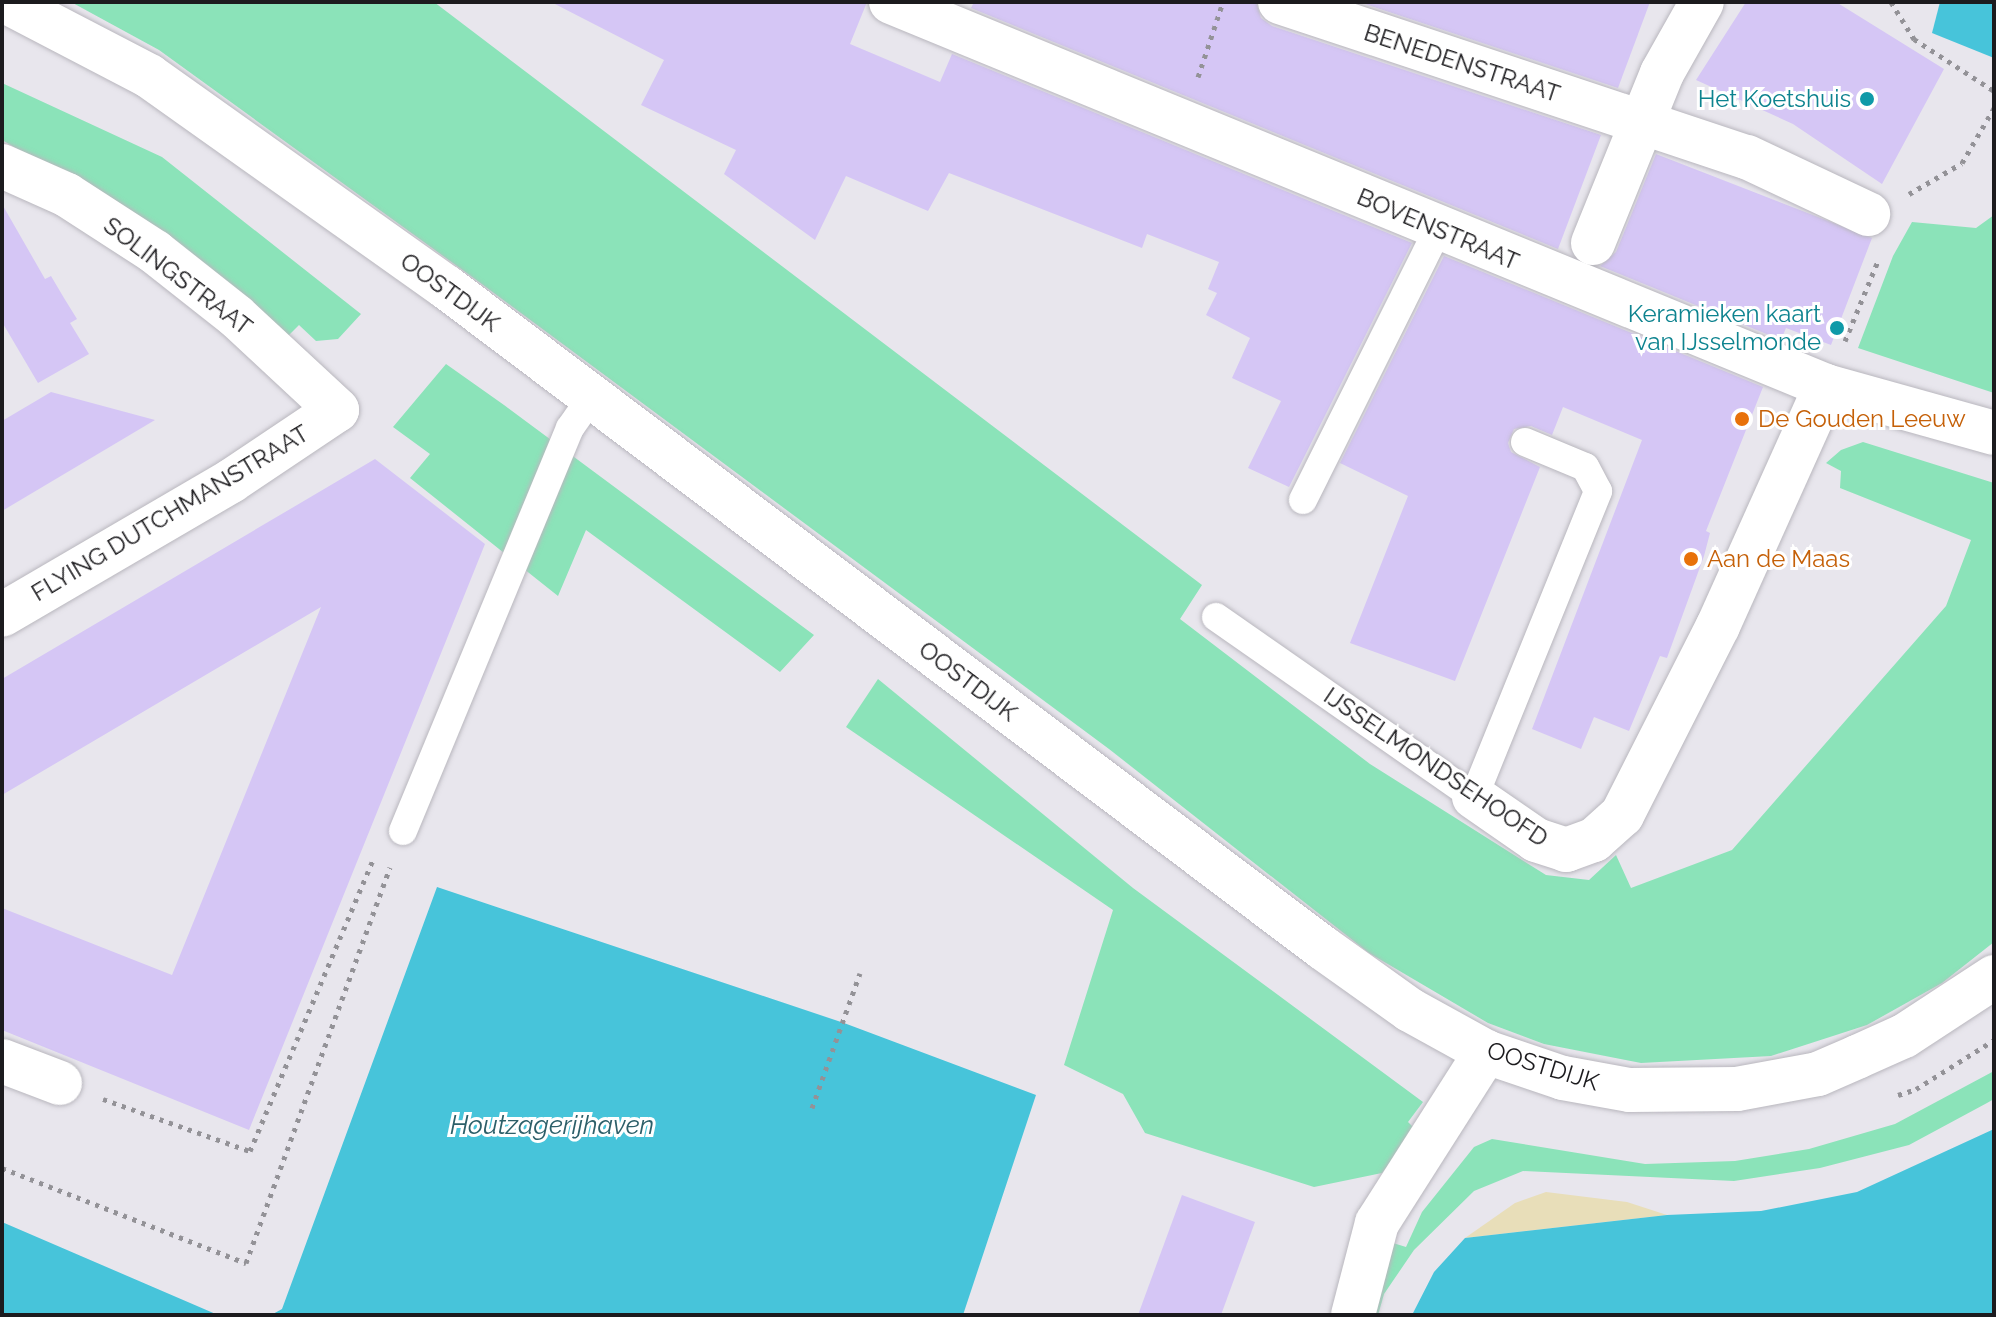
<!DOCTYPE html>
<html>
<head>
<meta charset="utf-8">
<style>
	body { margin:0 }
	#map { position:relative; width:1996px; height:1317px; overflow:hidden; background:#e8e6ed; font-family:Raleway,sans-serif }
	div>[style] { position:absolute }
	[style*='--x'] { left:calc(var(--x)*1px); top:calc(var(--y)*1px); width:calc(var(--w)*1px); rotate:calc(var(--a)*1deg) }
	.green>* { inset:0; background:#8be3b9 }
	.sand>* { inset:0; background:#e8deb9 }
	.water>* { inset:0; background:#47c4da }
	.building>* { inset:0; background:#d5c6f5 }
	.path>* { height:5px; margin-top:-2.5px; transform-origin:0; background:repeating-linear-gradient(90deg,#939297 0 4px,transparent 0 10px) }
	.roads { filter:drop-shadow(0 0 2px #b9b7be) drop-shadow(0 0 2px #b9b7be) }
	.lane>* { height:28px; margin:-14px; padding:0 14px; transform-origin:14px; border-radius:14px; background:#fff }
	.street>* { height:44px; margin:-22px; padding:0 22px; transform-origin:22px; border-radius:22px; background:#fff }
	.secondary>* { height:44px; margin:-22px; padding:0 22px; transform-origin:22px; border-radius:22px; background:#fff }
	.dots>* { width:22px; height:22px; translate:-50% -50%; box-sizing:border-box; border:4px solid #fff; border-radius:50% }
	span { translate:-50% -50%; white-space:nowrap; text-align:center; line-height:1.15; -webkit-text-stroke:6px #fff; paint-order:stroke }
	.street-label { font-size:24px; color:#1c1b1e }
	.culture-label { font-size:24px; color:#0d838f }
	.right { translate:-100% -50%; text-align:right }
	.food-label { font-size:24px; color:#c56008 }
	.left { translate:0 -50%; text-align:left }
	.water-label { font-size:26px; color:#2c5f69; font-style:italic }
	.frame { position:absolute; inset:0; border:4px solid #1c1b1e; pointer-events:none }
</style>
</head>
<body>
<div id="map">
	<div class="green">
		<i style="clip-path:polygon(71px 2px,434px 2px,1202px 585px,1180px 619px,1370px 764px,1546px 875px,1589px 880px,1616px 855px,1631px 888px,1732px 850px,1946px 606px,1971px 540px,1840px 488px,1841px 471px,1826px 463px,1841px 450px,1863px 442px,1994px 483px,1994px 942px,1942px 983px,1867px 1025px,1771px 1056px,1641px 1063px,1544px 1044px,1488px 1023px,1369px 953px,1109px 749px,479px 282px,159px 50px)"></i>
		<i style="clip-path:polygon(2px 83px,162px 157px,361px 314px,338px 339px,316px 341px,299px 325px,288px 336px,88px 190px,2px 140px)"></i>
		<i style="clip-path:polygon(1994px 215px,1994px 393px,1858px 348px,1893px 256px,1912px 222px,1976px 228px)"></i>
		<i style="clip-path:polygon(446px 364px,504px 405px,814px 635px,780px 672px,586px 530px,558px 596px,410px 478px,430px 454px,393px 427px)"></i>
		<i style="clip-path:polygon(878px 679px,1133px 888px,1423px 1102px,1408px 1122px,1416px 1130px,1382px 1173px,1314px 1187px,1145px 1133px,1123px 1094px,1064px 1065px,1113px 910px,846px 727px)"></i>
		<i style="clip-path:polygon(1994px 1071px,1994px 1099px,1987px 1103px,1909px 1145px,1820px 1168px,1734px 1181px,1523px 1171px,1474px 1191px,1414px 1250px,1384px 1294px,1378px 1315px,1369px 1315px,1393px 1243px,1406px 1247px,1422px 1212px,1474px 1147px,1492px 1139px,1645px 1164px,1735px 1161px,1809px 1149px,1895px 1124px)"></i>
	</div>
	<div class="sand">
		<i style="clip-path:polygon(1546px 1192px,1627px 1202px,1667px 1215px,1465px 1238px,1515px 1203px)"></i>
	</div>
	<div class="water">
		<i style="clip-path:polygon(1940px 2px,1994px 2px,1994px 58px,1932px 33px)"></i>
		<i style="clip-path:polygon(437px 887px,844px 1023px,1036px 1095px,963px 1315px,271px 1315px,282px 1309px)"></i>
		<i style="clip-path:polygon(1994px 1129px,1994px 1315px,1412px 1315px,1434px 1272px,1465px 1238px,1667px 1215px,1761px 1211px,1857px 1192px)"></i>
		<i style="clip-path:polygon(2px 1221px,2px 1222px,218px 1315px,2px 1315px)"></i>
	</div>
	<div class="building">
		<i style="clip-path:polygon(551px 2px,867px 2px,850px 44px,940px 82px,952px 54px,1412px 243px,1289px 487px,1248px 468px,1281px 401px,1232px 378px,1250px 338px,1206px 315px,1217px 293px,1208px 289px,1219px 262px,1147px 234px,1142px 248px,949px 173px,928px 211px,846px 176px,815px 240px,724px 174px,736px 150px,641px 105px,664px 60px)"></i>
		<i style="clip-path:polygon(974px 2px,1256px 2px,1261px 18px,1272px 26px,1601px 135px,1558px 249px,971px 8px)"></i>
		<i style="clip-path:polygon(1359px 2px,1650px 2px,1618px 88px)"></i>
		<i style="clip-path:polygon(1746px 2px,1836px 2px,1944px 69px,1882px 184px,1793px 124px,1696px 80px)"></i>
		<i style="clip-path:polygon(1656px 154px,1872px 238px,1831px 345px,1786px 328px,1781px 340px,1600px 266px,1616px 252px)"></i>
		<i style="clip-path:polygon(2px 204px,45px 279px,51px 276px,64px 298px,77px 319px,70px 323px,89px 354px,38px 383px,2px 322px)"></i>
		<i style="clip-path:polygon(1444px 256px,1763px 387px,1706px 531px,1710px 533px,1704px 556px,1667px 658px,1660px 656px,1629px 731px,1594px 717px,1581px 749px,1532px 729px,1642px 440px,1563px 407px,1552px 435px,1531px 426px,1514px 429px,1508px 443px,1511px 452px,1540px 467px,1455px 681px,1350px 643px,1408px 496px,1340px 463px)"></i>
		<i style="clip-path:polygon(51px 392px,155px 420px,2px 511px,2px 421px)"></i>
		<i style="clip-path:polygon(375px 459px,485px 544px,249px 1130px,2px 1030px,2px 908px,172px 975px,321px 607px,2px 795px,2px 679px)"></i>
		<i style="clip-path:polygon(1182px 1195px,1255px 1222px,1221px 1315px,1138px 1315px)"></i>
	</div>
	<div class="path">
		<i style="--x:1891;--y:2;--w:44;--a:58.1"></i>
		<i style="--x:1914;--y:39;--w:95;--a:33"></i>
		<i style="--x:1198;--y:77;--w:79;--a:-71.6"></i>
		<i style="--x:1909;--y:194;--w:61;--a:-30.3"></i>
		<i style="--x:1962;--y:163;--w:64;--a:-59.8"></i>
		<i style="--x:1845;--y:341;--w:87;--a:-67.6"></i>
		<i style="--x:1898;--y:1095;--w:19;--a:-18"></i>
		<i style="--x:1916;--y:1089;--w:92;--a:-32.1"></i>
		<i style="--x:103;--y:1099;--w:156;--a:19.5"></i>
		<i style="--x:250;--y:1151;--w:319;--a:-67.1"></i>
		<i style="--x:812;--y:1108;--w:143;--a:-70.4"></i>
		<i style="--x:2;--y:1168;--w:262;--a:21.3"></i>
		<i style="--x:246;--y:1263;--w:421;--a:-70"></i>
	</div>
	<div class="roads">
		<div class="lane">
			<i style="--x:1303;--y:500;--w:303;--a:-63.5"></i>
			<i style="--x:1216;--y:617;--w:315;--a:34.9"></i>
			<i style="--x:1474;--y:797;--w:330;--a:-67.9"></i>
			<i style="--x:1598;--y:491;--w:27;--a:-118"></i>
			<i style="--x:1585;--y:467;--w:65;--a:-157.4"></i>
			<i style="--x:403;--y:831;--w:436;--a:-67.5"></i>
			<i style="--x:570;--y:428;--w:38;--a:-55"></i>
		</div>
		<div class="street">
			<i style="--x:891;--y:2;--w:1011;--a:22.33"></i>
			<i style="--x:1826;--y:386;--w:174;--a:15.6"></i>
			<i style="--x:1280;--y:2;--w:492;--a:18.4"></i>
			<i style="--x:1747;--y:157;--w:134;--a:25.2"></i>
			<i style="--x:2;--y:166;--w:71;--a:24"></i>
			<i style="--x:67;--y:195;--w:105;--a:32.9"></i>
			<i style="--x:155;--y:252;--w:103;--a:38.3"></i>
			<i style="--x:236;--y:316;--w:138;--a:42.9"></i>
			<i style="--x:337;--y:410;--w:128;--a:146.2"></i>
			<i style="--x:231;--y:481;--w:265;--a:149.7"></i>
			<i style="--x:1593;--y:243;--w:183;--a:-67.9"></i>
			<i style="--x:1662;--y:73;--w:81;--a:-60.6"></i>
			<i style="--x:1474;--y:797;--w:75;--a:34.7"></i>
			<i style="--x:1536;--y:840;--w:32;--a:18"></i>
			<i style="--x:1566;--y:850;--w:30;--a:-20"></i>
			<i style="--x:1594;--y:840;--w:38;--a:-42"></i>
			<i style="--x:1622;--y:815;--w:212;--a:-63.1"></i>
			<i style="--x:1718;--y:626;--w:263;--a:-65.8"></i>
			<i style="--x:2;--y:1061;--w:62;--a:20.8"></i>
			<i style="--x:1353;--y:1315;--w:95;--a:-75.4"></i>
			<i style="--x:1377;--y:1223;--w:203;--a:-57.5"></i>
		</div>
		<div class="secondary">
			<i style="--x:7;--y:2;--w:160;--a:27.5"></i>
			<i style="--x:149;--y:76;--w:364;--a:35.4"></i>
			<i style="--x:446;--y:287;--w:1098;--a:37.01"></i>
			<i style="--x:1323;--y:948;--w:107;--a:35.5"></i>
			<i style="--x:1410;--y:1010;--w:87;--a:28.9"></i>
			<i style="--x:1486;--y:1052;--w:81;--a:18.7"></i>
			<i style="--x:1563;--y:1078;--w:68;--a:10.2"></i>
			<i style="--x:1630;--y:1090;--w:107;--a:-0.5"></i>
			<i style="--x:1737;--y:1089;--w:82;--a:-10.5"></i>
			<i style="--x:1818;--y:1074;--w:43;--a:-23.6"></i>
			<i style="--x:1857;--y:1057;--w:51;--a:-24.1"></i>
			<i style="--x:1904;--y:1036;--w:108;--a:-33.2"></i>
		</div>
	</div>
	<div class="dots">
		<i style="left:1867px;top:99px;background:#0f9aa8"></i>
		<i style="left:1837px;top:328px;background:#0f9aa8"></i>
		<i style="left:1742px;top:419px;background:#e8710a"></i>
		<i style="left:1691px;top:559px;background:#e8710a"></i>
	</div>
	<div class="street-label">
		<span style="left:1462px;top:63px;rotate:18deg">BENEDENSTRAAT</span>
		<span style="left:1438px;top:229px;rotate:23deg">BOVENSTRAAT</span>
		<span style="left:178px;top:276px;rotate:37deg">SOLINGSTRAAT</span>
		<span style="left:450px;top:292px;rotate:36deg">OOSTDIJK</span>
		<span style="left:170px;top:513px;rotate:-31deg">FLYING DUTCHMANSTRAAT</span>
		<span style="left:968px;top:681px;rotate:37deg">OOSTDIJK</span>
		<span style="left:1436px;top:767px;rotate:34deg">IJSSELMONDSEHOOFD</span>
		<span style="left:1543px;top:1066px;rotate:17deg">OOSTDIJK</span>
	</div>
	<div class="culture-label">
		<span class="right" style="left:1851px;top:99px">Het Koetshuis</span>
		<span class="right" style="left:1821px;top:328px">Keramieken kaart<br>van IJsselmonde</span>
	</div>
	<div class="food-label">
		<span class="left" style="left:1758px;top:419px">De Gouden Leeuw</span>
		<span class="left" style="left:1707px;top:559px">Aan de Maas</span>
	</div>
	<div class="water-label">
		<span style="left:552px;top:1126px">Houtzagerijhaven</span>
	</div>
	<div class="frame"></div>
</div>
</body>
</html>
